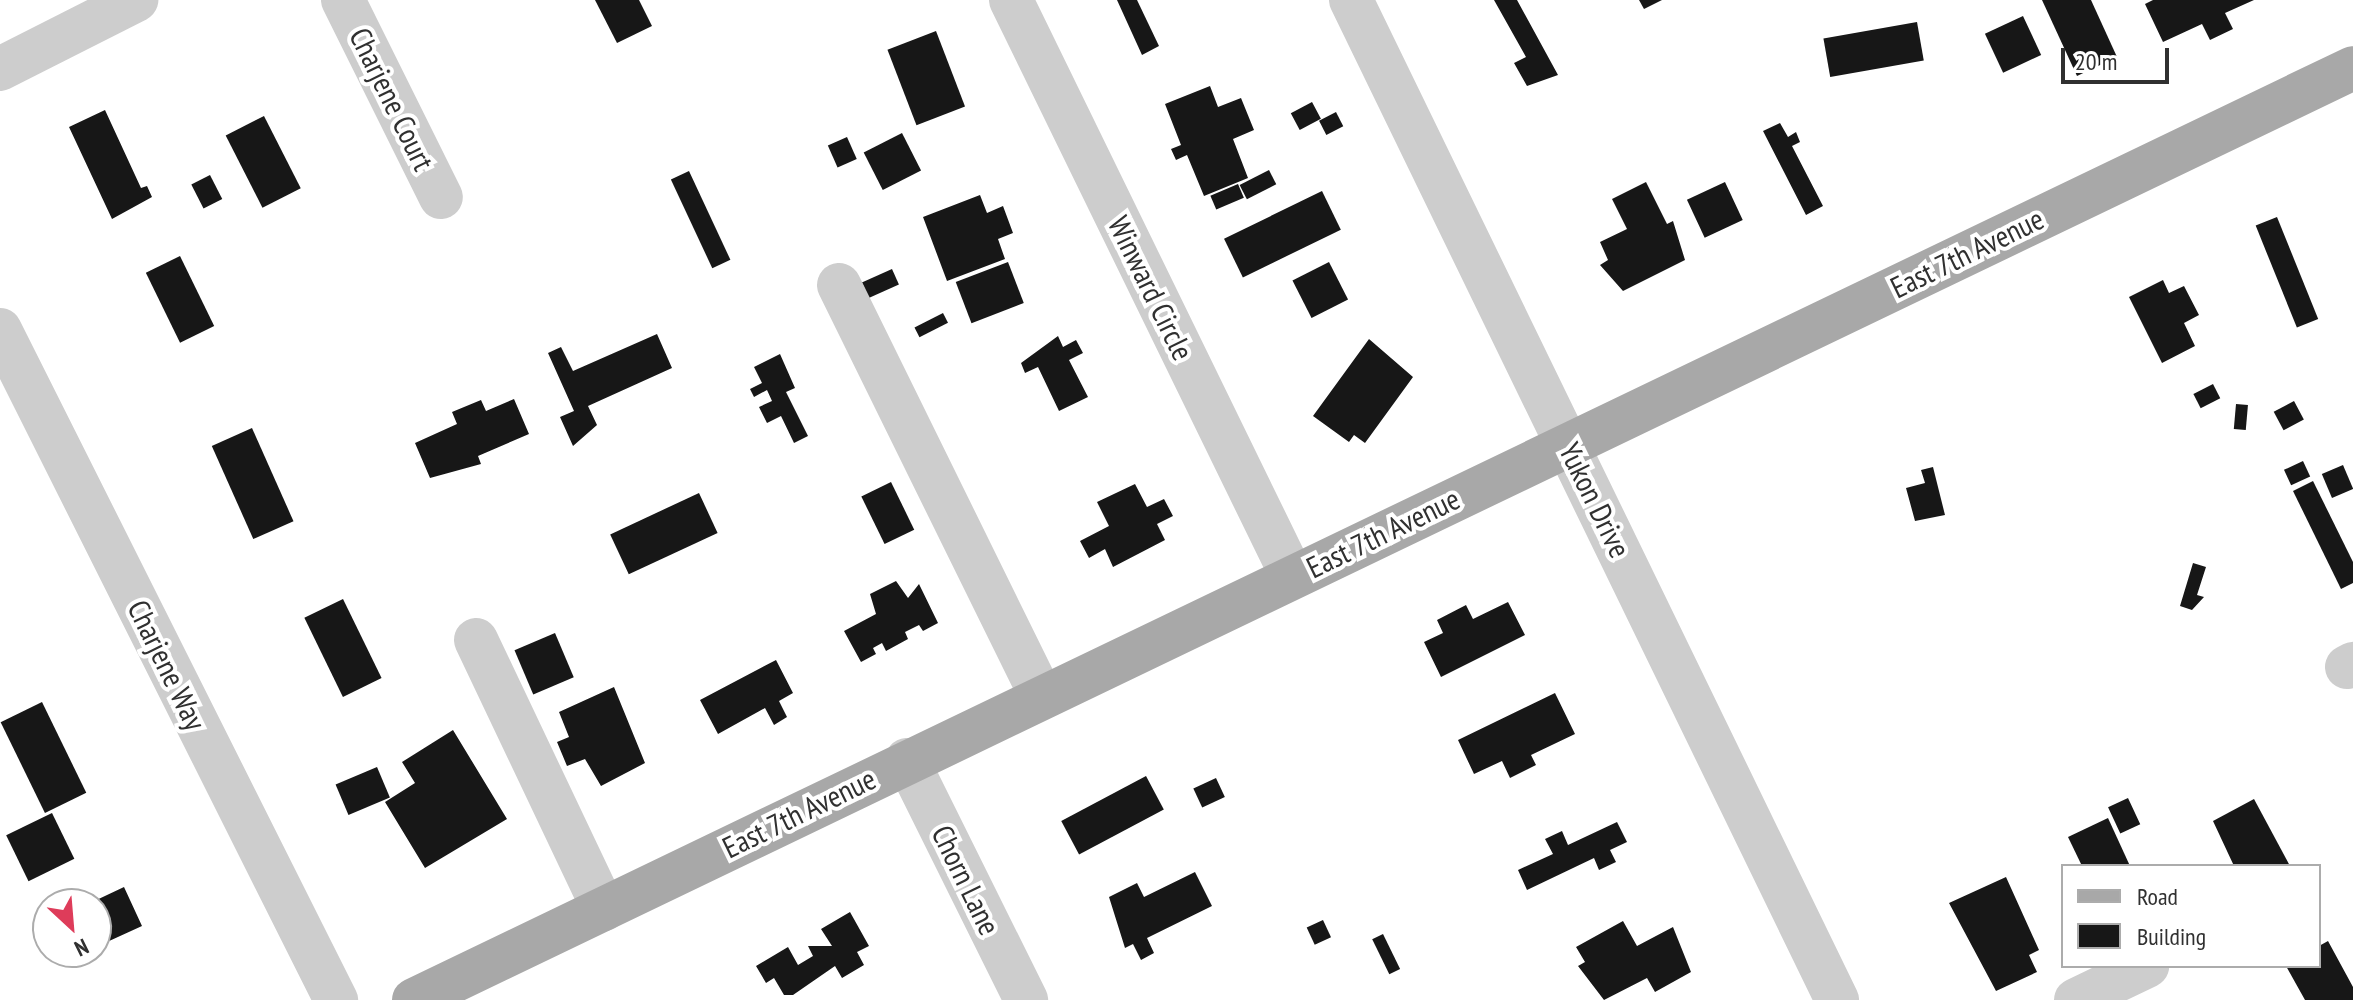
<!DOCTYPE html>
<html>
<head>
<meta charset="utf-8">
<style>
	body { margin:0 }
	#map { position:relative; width:2353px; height:1000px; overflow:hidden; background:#fff; font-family:"PT Sans Narrow",sans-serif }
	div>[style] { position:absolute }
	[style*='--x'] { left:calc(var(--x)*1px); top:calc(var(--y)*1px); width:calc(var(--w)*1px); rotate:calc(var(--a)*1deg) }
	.building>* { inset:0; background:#171717; transform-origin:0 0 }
	.minor>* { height:44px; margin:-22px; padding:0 22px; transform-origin:22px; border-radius:22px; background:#cdcdcd }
	.major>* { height:44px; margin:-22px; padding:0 22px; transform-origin:22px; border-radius:22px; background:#a8a8a8 }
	span { translate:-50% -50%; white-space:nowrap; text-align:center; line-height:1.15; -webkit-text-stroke:8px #fff; paint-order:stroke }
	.street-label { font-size:30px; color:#303030 }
	.legend { position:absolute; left:2061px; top:864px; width:260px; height:104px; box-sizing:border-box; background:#fff; border:2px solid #acacac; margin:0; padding:10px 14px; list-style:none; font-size:24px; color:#303030 }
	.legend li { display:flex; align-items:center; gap:16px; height:40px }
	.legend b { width:40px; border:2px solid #acacac }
	.north { position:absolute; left:32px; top:888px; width:80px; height:80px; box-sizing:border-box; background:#fff; border:2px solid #acacac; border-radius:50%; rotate:154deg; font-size:22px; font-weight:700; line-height:32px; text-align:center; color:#303030 }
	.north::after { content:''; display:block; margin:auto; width:28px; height:36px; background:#de3c5a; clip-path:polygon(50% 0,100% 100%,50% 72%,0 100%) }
	.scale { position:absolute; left:2061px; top:48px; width:108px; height:36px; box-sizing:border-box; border:4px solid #303030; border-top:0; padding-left:10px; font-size:24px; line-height:28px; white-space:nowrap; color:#303030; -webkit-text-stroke:6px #fff; paint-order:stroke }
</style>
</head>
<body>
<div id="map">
	<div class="building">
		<i style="clip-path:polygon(595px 0,639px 0,652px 26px,617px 43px)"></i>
		<i style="clip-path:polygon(1117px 0,1137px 0,1159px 46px,1142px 55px)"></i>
		<i style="clip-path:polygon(1494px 0,1517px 0,1558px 75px,1527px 86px,1514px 63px,1526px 57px)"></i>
		<i style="clip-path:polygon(1639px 0,1662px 0,1644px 9px)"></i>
		<i style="clip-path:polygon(2042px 0,2091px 0,2117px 57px,2077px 76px)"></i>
		<i style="clip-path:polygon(2153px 0,2254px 0,2225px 13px,2233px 29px,2210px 40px,2202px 24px,2163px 42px,2145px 4px)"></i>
		<i style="left:2023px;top:16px;width:43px;height:42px;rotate:65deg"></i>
		<i style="left:1917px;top:22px;width:39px;height:95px;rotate:80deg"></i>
		<i style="left:936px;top:31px;width:81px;height:52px;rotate:69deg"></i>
		<i style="clip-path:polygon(1210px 86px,1218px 107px,1241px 98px,1254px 130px,1233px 139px,1248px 178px,1204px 196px,1187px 155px,1176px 160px,1171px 149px,1181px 145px,1165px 104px)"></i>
		<i style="left:1312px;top:102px;width:19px;height:24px;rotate:62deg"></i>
		<i style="clip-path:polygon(105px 110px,141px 188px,147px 186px,152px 197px,112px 219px,69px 127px)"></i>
		<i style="left:1336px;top:112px;width:16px;height:19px;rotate:63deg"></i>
		<i style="left:264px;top:116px;width:81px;height:43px;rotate:63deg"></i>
		<i style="clip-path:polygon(1780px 123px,1788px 137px,1796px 132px,1800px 142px,1792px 146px,1823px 206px,1806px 215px,1763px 131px)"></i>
		<i style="left:902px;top:133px;width:42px;height:43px;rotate:63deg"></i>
		<i style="left:847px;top:137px;width:24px;height:21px;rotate:66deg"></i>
		<i style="left:1269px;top:170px;width:16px;height:33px;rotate:63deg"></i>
		<i style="left:689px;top:171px;width:98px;height:20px;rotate:65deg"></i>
		<i style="left:210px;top:175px;width:27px;height:21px;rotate:63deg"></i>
		<i style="clip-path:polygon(1646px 182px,1667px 224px,1673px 221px,1685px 260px,1623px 291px,1600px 265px,1608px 260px,1600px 242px,1627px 229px,1612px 199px)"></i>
		<i style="left:1725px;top:182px;width:42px;height:42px;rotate:65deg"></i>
		<i style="left:1238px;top:184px;width:15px;height:30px;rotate:67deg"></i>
		<i style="left:1322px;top:191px;width:43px;height:109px;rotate:64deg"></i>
		<i style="clip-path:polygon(980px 195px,987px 213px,1003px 206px,1013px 233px,998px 239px,1005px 259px,947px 281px,923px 217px)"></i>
		<i style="left:2277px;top:217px;width:110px;height:23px;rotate:68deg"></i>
		<i style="left:180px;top:256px;width:78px;height:38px;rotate:64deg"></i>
		<i style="left:1008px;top:262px;width:44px;height:56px;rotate:69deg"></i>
		<i style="left:1329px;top:262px;width:42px;height:41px;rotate:63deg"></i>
		<i style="left:892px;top:269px;width:17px;height:33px;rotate:66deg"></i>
		<i style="clip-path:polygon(2163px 280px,2169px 293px,2184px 286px,2199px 315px,2184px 323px,2195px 346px,2162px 363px,2129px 297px)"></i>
		<i style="left:943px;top:313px;width:11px;height:32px;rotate:63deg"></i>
		<i style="clip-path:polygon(657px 334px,672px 368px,588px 406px,597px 425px,573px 446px,560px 417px,574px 411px,548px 353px,561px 347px,573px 371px)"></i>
		<i style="clip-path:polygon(1058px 336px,1063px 347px,1076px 340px,1083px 353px,1069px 360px,1088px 397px,1059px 411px,1038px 367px,1025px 373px,1021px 363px)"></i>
		<i style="clip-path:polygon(1369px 339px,1413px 377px,1365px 443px,1354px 435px,1349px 442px,1313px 416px)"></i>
		<i style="clip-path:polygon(780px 354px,795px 388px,786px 392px,808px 436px,794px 443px,781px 416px,767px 423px,759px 407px,772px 401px,767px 390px,754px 397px,750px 389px,762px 383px,754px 367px)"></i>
		<i style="left:2213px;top:384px;width:16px;height:22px;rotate:63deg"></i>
		<i style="clip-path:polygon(514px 399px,529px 434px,478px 456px,481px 464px,430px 478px,415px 443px,457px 424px,452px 412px,481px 400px,486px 411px)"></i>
		<i style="left:2294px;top:401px;width:21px;height:23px;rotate:62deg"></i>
		<i style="left:2236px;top:404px;width:12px;height:25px;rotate:5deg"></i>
		<i style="left:252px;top:428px;width:102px;height:44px;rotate:66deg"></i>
		<i style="left:2303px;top:461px;width:17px;height:21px;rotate:65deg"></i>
		<i style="left:2343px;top:465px;width:26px;height:23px;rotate:67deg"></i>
		<i style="clip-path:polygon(1933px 467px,1945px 515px,1915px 521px,1906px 488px,1925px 483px,1921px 470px)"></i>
		<i style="clip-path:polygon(2313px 481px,2353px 562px,2353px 583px,2341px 589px,2293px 491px)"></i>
		<i style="left:891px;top:482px;width:53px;height:33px;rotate:64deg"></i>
		<i style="clip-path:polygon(1135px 484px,1147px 507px,1164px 499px,1173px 516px,1157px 524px,1165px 540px,1113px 567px,1105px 549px,1089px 558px,1080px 541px,1109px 526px,1097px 502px)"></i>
		<i style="left:699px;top:493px;width:44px;height:98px;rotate:65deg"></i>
		<i style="clip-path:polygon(2193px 563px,2206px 567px,2197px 595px,2204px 597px,2192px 610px,2180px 606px)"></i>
		<i style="clip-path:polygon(896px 581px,908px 598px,919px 584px,938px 623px,923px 631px,919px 625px,905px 632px,908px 639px,886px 651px,882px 643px,873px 648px,876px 654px,861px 662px,844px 631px,876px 614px,870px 594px)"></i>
		<i style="left:343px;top:599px;width:88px;height:43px;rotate:64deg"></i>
		<i style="clip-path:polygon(1508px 602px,1525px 635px,1441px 677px,1424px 642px,1443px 633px,1437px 620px,1466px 605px,1473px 619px)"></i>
		<i style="left:555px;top:633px;width:48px;height:44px;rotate:67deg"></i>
		<i style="clip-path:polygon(776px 660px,793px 693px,779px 701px,787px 717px,774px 725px,765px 708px,718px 734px,700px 700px)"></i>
		<i style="clip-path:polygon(614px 687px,645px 763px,601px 786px,585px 759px,567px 766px,557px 742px,569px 737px,559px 712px)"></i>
		<i style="clip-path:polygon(1555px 693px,1575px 734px,1531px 755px,1536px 765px,1510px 778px,1502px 761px,1474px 774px,1458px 740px)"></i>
		<i style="left:42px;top:702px;width:101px;height:46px;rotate:64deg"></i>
		<i style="clip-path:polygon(453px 730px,507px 819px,425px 868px,385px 802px,415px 783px,402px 762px)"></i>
		<i style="left:377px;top:767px;width:33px;height:45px;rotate:67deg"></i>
		<i style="left:1146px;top:776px;width:38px;height:96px;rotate:62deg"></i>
		<i style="left:1216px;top:778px;width:21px;height:25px;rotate:65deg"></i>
		<i style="left:2128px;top:798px;width:29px;height:22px;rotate:65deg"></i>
		<i style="clip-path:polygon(2254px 799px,2290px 866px,2234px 866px,2213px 821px)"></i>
		<i style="left:52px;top:813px;width:51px;height:51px;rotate:64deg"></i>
		<i style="clip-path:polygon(2108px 818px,2130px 866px,2082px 866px,2068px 837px)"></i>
		<i style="clip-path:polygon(1617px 822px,1627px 842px,1610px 850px,1616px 862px,1599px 870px,1594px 858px,1527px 890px,1518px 870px,1553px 854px,1545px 839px,1562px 831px,1568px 845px)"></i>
		<i style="clip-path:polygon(1195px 872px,1212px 906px,1147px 938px,1154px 953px,1141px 960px,1133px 944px,1125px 948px,1109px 897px,1137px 883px,1144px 897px)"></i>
		<i style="clip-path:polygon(2006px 877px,2039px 950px,2029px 955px,2037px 972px,1996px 991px,1949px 903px)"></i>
		<i style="clip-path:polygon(124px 887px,142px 926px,96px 947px,96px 904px,88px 904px)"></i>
		<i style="clip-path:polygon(850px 912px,869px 946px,857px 952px,864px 965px,842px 978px,835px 966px,793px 995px,784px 995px,774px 978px,766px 983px,756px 966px,788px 947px,798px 965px,813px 956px,808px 946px,832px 946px,821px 929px)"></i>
		<i style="left:1323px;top:920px;width:19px;height:18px;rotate:65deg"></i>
		<i style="clip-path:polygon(1623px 921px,1637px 946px,1673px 927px,1691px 972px,1655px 992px,1647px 978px,1604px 1000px,1578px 966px,1585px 962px,1576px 947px)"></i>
		<i style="left:1383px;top:934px;width:39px;height:12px;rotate:64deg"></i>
		<i style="clip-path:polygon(2328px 941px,2353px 987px,2353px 1000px,2305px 1000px,2286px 966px,2319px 966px,2319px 946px)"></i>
	</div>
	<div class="minor">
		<i style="--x:343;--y:0;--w:220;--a:63.6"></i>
		<i style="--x:1011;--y:0;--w:641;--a:63.99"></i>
		<i style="--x:1351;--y:0;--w:1112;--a:64.08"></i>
		<i style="--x:0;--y:69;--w:153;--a:-26.9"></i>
		<i style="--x:839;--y:285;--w:458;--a:63.8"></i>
		<i style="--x:0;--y:330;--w:750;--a:63.37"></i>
		<i style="--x:476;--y:640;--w:298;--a:64.6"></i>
		<i style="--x:2347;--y:667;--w:7;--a:-27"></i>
		<i style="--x:907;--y:760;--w:268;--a:63.6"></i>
		<i style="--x:2076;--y:1000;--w:79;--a:-25.6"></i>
	</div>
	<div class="major">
		<i style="--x:414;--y:1000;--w:2151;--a:-25.67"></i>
	</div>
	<div class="street-label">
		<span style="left:392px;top:99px;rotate:64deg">Charjene Court</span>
		<span style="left:1967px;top:253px;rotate:-26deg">East 7th Avenue</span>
		<span style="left:1151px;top:288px;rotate:64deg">Winward Circle</span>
		<span style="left:1595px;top:500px;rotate:64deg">Yukon Drive</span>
		<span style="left:1383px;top:533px;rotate:-26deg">East 7th Avenue</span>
		<span style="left:167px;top:665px;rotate:64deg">Charjene Way</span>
		<span style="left:799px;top:813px;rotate:-26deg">East 7th Avenue</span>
		<span style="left:966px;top:880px;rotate:64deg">Chorn Lane</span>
	</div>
	<ul class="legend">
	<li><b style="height:10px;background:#a8a8a8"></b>Road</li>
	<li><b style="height:22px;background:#171717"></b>Building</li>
	</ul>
	<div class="north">N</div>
	<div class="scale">20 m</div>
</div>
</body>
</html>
